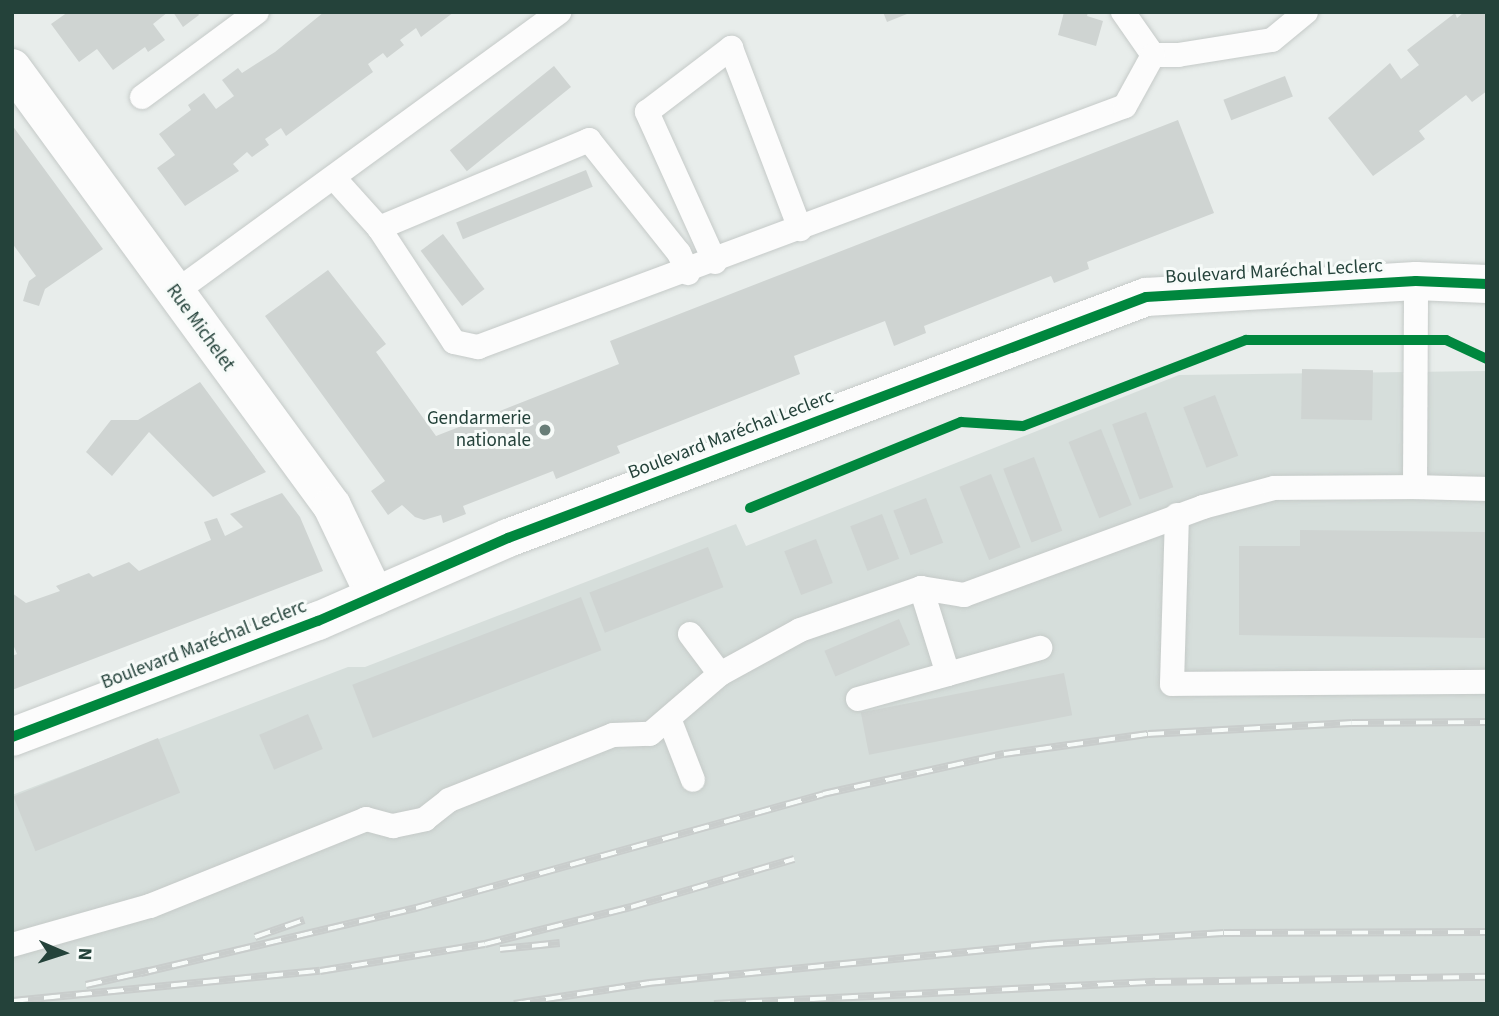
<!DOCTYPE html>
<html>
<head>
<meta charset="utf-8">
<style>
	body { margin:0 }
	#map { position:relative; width:1499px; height:1016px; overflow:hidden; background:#e8edeb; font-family:"Source Sans 3",sans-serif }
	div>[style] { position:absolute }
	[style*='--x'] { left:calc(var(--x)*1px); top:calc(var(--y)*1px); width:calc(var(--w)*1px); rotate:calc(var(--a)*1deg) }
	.built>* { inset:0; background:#d6dedb }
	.building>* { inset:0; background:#cfd4d2; transform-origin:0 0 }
	.roads { filter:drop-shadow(0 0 2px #c5cac8) drop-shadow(0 0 2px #c5cac8) }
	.service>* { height:24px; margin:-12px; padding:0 12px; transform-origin:12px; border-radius:12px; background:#fcfcfc }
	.minor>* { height:38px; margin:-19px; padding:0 19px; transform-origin:19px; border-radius:19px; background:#fcfcfc }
	.tertiary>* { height:38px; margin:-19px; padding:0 19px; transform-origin:19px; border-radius:19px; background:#fcfcfc }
	.rail>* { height:8px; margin-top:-4px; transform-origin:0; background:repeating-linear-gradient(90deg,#f7fbf9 0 16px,#c9cdcc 0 32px); box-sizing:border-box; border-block:2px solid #c9cdcc }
	.cycleway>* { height:10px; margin:-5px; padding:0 5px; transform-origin:5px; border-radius:5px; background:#00873e }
	.dots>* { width:19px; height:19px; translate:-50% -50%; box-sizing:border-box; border:4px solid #f7fbf9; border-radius:50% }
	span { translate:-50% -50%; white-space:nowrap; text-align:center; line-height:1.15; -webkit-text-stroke:6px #f7fbf9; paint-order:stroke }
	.street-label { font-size:19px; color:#24423a }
	.poi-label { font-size:19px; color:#24423a }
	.right { translate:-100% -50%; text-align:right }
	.frame { position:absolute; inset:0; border:14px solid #24423a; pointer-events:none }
	.north { position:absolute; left:28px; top:918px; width:70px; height:70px; -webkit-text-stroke:5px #f7fbf9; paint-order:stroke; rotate:93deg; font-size:19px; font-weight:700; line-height:28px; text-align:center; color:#24423a }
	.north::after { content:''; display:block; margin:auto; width:24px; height:32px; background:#24423a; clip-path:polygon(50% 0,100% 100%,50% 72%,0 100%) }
</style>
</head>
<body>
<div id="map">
	<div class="built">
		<i style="clip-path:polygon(1487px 371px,1487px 1004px,12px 1004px,12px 795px,348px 667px,365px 667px,736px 524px,746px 546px,1179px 375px)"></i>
	</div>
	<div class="building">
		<i style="clip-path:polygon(68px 12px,168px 12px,153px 24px,165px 40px,148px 52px,145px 47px,113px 70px,97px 49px,79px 62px,51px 24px)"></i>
		<i style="clip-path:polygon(173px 12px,197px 12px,199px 15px,183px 27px)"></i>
		<i style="clip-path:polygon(324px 12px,454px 12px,421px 37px,416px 28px,400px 40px,404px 45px,387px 58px,383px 53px,368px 64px,373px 72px,286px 136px,281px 128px,265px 139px,269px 145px,252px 157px,247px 152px,233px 164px,239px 171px,185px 206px,157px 168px,175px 155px,159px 134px,191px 110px,188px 105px,204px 93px,216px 109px,234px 96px,222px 80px,238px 68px,242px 73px,275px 52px)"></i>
		<i style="clip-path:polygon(883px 12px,912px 12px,887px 22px)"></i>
		<i style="clip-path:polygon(1064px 12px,1088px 12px,1087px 16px,1103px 21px,1096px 46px,1058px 35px)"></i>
		<i style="clip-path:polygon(1464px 12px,1487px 12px,1487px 91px,1472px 102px,1466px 95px,1419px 131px,1425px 139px,1373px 176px,1328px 118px,1390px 63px,1401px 79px,1419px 65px,1407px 50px,1455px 13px,1457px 18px)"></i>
		<i style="left:554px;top:66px;width:27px;height:134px;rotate:51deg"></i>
		<i style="left:1285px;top:76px;width:22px;height:66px;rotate:69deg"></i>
		<i style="clip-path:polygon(1178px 120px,1214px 213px,1087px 262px,1089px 269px,1054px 283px,1051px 276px,924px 326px,926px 333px,894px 346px,885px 321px,794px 356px,800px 374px,617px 446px,620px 453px,556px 479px,553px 471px,463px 506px,466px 514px,443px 523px,441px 515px,424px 520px,415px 517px,402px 505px,388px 515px,371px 491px,385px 481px,265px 316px,328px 270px,386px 344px,376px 352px,436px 436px,619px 364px,610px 341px)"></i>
		<i style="clip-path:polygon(12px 125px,103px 249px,45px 289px,39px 306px,23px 301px,29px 281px,36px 276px,12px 243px)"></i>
		<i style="left:586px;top:170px;width:18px;height:140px;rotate:68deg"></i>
		<i style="left:443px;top:234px;width:69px;height:28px;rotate:53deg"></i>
		<i style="left:1302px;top:369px;width:71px;height:50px;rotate:1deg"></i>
		<i style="clip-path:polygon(200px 382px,266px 472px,213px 497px,149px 432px,112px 476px,86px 452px,111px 420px,138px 420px)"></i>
		<i style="left:1215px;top:395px;width:65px;height:34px;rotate:69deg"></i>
		<i style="left:1146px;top:412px;width:80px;height:36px;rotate:70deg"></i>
		<i style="left:1101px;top:429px;width:82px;height:35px;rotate:68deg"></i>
		<i style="left:1034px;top:457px;width:79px;height:33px;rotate:69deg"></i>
		<i style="left:991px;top:474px;width:79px;height:34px;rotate:68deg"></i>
		<i style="clip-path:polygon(282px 493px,300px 517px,323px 571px,12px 690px,12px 656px,17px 654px,12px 642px,12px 593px,26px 603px,60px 591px,56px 586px,89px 573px,93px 577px,129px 562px,139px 571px,211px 540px,204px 522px,217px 518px,225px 536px,243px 527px,230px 514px)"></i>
		<i style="left:926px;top:498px;width:48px;height:35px;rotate:69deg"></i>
		<i style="left:882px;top:514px;width:48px;height:34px;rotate:69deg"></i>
		<i style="clip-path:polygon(1300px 530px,1487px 532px,1487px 638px,1239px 635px,1239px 546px,1300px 546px)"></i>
		<i style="left:816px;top:539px;width:47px;height:34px;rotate:69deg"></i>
		<i style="left:708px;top:547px;width:43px;height:127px;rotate:69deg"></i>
		<i style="left:581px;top:597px;width:57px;height:245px;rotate:69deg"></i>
		<i style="left:899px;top:619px;width:28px;height:81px;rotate:67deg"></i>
		<i style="left:1064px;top:673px;width:43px;height:207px;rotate:79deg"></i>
		<i style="left:308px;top:714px;width:38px;height:53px;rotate:67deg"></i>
		<i style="left:158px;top:738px;width:59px;height:156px;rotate:68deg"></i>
	</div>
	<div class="roads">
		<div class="service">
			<i style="--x:1123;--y:12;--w:52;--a:55.1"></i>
			<i style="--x:1153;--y:55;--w:25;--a:0"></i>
			<i style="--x:1178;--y:55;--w:95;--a:-9.1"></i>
			<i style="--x:1272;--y:40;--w:44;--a:-39.5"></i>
			<i style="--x:142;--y:97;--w:143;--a:-36.5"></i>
			<i style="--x:334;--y:178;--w:67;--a:48"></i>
			<i style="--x:379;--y:228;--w:228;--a:-22.7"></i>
			<i style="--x:589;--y:140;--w:144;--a:51.5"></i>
			<i style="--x:679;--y:253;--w:22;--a:66"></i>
			<i style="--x:379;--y:228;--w:136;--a:56.7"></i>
			<i style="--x:454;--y:342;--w:25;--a:12"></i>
			<i style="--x:478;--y:347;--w:690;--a:-20.43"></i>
			<i style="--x:1125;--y:106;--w:58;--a:-61.2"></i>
			<i style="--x:715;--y:262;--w:165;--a:-114.4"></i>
			<i style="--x:647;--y:112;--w:106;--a:-37.3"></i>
			<i style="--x:731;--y:48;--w:194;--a:69.1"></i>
			<i style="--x:174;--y:293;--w:477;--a:-36.1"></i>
			<i style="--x:1415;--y:487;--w:72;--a:1.6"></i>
			<i style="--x:1177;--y:515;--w:169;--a:91.7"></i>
			<i style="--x:1172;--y:684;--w:315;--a:-0.4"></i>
			<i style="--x:921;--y:588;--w:90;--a:72.6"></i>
			<i style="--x:948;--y:674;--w:96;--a:-15.8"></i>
			<i style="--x:720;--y:674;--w:91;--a:-28.8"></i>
			<i style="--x:800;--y:630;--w:128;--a:-19.1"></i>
			<i style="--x:921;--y:588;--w:44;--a:9.2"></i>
			<i style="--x:964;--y:595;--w:255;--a:-20.2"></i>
			<i style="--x:1203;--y:507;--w:73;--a:-15"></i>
			<i style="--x:1274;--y:488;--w:141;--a:-0.4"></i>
			<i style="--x:1415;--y:487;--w:206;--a:-89.7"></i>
			<i style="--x:858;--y:699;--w:93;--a:-15.5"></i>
			<i style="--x:670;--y:721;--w:63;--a:68.7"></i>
			<i style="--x:12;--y:945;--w:143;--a:-15.8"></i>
			<i style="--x:150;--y:906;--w:233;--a:-21.9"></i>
			<i style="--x:366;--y:819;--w:28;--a:15"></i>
			<i style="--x:393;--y:826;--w:33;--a:-12"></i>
			<i style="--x:425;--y:819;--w:31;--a:-38"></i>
			<i style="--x:449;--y:800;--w:176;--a:-21.6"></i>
			<i style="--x:613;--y:735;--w:37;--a:-2"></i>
			<i style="--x:650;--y:734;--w:92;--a:-40.6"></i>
			<i style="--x:720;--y:674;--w:50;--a:-126.9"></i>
		</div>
		<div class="minor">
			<i style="--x:12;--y:68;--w:542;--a:53.85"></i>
			<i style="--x:332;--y:506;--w:100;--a:64.5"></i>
		</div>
		<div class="tertiary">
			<i style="--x:12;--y:737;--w:327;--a:-20.8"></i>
			<i style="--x:318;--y:621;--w:207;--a:-23.6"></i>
			<i style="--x:508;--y:538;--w:682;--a:-20.69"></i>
			<i style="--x:1146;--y:297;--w:270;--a:-3.4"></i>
			<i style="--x:1416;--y:281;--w:71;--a:2.4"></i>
		</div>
	</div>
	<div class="rail">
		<i style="--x:255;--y:937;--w:52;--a:-19.1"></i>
		<i style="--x:500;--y:949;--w:60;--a:-5.7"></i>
		<i style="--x:141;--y:973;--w:283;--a:-13.3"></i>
		<i style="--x:416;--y:908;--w:423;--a:-15.6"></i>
		<i style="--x:823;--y:794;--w:185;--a:-12.5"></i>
		<i style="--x:1004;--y:754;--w:145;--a:-7.9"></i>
		<i style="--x:1148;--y:734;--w:204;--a:-3.1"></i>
		<i style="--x:1352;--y:723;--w:135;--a:-0.4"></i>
		<i style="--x:86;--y:985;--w:64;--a:-12.7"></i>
		<i style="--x:12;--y:1001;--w:309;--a:-5.6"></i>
		<i style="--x:320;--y:971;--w:167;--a:-9.3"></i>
		<i style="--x:485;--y:944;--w:151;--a:-14.2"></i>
		<i style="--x:631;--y:907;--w:170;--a:-16.4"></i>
		<i style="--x:514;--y:1004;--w:137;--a:-8.8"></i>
		<i style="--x:649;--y:983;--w:400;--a:-5.6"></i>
		<i style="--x:1047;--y:944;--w:177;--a:-3.6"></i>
		<i style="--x:1224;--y:933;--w:263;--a:-0.2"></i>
		<i style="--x:714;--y:1004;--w:442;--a:-2.9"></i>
		<i style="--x:1155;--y:982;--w:332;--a:-0.9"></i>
	</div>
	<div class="cycleway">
		<i style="--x:750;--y:508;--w:228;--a:-22.2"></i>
		<i style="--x:961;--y:422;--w:62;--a:3.7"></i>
		<i style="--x:1023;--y:426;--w:239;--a:-21.1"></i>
		<i style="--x:1246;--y:340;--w:200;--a:0"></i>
		<i style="--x:1446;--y:340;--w:45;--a:24.9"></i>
		<i style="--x:12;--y:737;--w:327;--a:-20.8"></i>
		<i style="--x:318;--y:621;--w:207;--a:-23.6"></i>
		<i style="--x:508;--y:538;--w:682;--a:-20.69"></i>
		<i style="--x:1146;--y:297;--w:270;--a:-3.4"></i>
		<i style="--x:1416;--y:281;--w:71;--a:2.4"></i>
	</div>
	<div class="dots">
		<i style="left:545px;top:430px;background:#697e78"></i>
	</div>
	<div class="street-label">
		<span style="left:1274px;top:272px;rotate:-3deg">Boulevard Maréchal Leclerc</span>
		<span style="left:200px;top:328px;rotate:54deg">Rue Michelet</span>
		<span style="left:731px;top:435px;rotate:-21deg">Boulevard Maréchal Leclerc</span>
		<span style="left:204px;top:645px;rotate:-21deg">Boulevard Maréchal Leclerc</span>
	</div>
	<div class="poi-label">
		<span class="right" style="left:531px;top:430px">Gendarmerie<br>nationale</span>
	</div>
	<div class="frame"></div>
	<div class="north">N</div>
</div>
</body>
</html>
